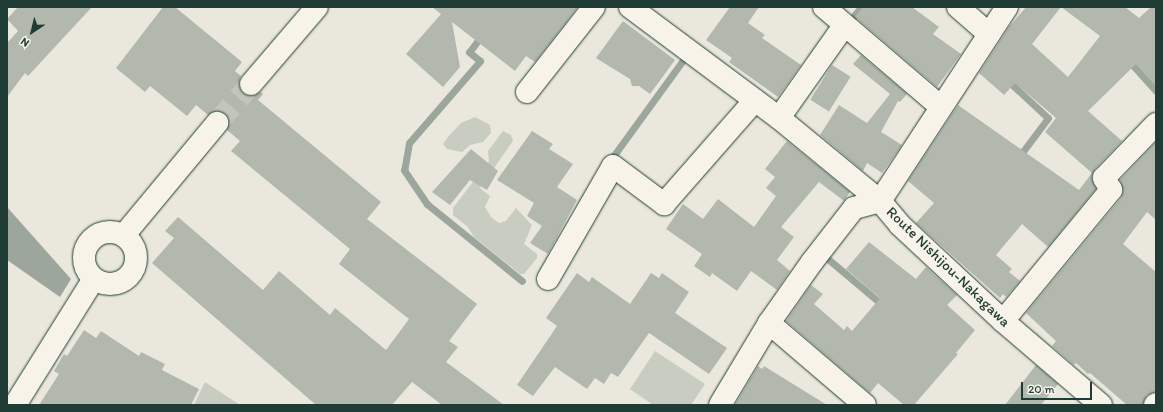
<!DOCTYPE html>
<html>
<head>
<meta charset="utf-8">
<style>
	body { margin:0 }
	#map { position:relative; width:1163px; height:412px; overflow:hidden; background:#eae8dd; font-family:Itim,sans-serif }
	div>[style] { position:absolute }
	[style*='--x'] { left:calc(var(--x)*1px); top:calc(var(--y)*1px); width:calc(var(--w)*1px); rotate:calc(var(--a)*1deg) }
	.green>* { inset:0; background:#c8ccc1 }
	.water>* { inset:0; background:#9ca69c }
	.stream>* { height:7px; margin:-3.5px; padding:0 3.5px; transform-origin:3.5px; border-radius:3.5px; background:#9ca69c }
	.building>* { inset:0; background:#b2b8ae; transform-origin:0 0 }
	.minor-tunnel>* { height:22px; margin-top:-11px; transform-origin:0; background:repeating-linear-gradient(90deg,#c1c6bb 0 22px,transparent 0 33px) }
	.roads { filter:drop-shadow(0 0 1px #1f3d34) drop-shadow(0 0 1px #1f3d34) }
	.minor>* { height:22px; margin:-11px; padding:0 11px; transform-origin:11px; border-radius:11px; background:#f7f3e8 }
	.minor>.ring { margin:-11px; padding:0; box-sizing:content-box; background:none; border:22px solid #f7f3e8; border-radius:50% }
	.major>* { height:22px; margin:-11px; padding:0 11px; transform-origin:11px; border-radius:11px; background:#f7f3e8 }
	span { translate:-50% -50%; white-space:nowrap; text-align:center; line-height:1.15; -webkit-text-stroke:3px #f7f3e8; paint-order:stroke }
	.street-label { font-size:15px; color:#1f3d34 }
	.frame { position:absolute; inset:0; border:8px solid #1f3d34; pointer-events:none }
	.north { position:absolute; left:12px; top:12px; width:40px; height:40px; -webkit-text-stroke:3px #f7f3e8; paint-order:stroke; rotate:215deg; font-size:11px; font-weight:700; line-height:16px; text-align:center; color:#1f3d34 }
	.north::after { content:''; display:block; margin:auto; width:14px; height:18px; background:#1f3d34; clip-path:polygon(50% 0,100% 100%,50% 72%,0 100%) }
	.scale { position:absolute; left:1021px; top:382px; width:71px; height:18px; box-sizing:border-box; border:2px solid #1f3d34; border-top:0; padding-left:5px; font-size:12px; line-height:14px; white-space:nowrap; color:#1f3d34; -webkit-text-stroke:3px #f7f3e8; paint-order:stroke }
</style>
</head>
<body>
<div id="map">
	<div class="green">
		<i style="clip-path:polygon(475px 117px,490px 125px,491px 133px,483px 142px,470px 145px,462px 152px,447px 149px,443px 144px,447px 138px,461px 123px)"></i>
		<i style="clip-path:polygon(503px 131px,511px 135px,513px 141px,480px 188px,490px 196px,485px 207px,491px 217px,499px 223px,506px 221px,516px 208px,532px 225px,524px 244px,537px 254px,537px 258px,524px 274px,520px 274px,474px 237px,468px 227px,453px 215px,453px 208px,489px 161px,488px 151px)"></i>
		<i style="clip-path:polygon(655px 351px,705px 384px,691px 405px,653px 405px,630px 389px)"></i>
		<i style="clip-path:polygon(205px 382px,240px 405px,194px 405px)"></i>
	</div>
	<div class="water">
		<i style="clip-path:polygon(7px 207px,71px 279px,60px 297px,7px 260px)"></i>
	</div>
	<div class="stream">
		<i style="--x:849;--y:22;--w:19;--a:-51"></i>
		<i style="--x:482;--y:35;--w:21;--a:127"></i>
		<i style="--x:469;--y:52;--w:14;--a:39"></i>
		<i style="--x:480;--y:61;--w:108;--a:130.9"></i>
		<i style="--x:409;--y:143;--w:27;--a:100"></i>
		<i style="--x:404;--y:170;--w:41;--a:55.9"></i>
		<i style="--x:427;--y:204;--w:122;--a:39"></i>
		<i style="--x:1128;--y:60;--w:42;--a:47.9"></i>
		<i style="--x:1006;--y:79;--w:57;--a:42.9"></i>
		<i style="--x:1048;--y:118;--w:50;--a:126.9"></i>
		<i style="--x:609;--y:162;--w:131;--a:-54"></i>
		<i style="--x:828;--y:259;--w:75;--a:40.1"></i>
	</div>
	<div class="building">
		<i style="clip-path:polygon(18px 7px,92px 7px,28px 76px,25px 73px,7px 97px,7px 43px,18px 31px,7px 19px)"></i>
		<i style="clip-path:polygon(163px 7px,175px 7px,242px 62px,235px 71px,241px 76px,239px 82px,243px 93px,249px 96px,261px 92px,263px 94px,258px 100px,381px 202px,367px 219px,477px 304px,449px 341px,458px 347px,446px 362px,504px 405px,442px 405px,412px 382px,392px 405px,316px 405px,152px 263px,174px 238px,165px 231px,178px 217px,263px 290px,279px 271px,330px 315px,335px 308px,386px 350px,409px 319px,339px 264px,350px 249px,231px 151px,240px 141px,227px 130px,229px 119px,225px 114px,219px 111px,208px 115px,196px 105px,187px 116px,150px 86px,145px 92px,116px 68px)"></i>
		<i style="clip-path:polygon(432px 7px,578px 7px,535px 62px,526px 56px,515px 71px,452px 22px,460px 67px,443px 87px,406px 54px,441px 14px)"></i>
		<i style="clip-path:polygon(730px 7px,759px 7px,748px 23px,765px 35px,762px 38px,801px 65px,778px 97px,729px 62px,732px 58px,706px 40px)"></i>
		<i style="clip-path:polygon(863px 7px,912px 7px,939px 27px,933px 34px,961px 54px,937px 87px,855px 17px)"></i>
		<i style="clip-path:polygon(1026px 7px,1061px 7px,1032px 44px,1068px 77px,1100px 36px,1061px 7px,1125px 7px,1139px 18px,1151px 7px,1156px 7px,1156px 86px,1136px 64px,1088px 111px,1122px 141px,1095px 169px,1092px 177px,1096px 189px,1048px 247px,1022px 224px,996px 255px,1012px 269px,1009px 272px,1020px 281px,1006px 297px,1003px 294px,1000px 298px,916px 223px,934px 203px,908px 181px,958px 105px,1079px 190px,1092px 173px,1045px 132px,1056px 118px,1015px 83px,1004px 95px,979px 73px,1009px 27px)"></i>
		<i style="clip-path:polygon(623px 21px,675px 60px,650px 94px,639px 86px,632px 86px,630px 79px,596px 58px)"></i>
		<i style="clip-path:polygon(861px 55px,907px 94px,900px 102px,898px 101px,881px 132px,902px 145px,882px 173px,867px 163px,863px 171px,820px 135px,839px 105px,867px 123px,890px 94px,853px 64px)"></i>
		<i style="left:832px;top:65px;width:22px;height:41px;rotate:32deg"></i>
		<i style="clip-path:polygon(532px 131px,553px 144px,549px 149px,573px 164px,557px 187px,577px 200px,548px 254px,530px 243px,542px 226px,527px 216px,534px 203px,497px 180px)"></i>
		<i style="clip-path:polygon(787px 141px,850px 192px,844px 201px,819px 182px,781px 227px,794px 237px,777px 260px,790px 271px,777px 290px,751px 271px,737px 291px,712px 273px,710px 277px,694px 266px,702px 254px,666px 229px,683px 204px,703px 219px,718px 199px,754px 227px,776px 196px,766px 188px,775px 177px,765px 169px)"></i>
		<i style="clip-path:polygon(1156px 142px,1156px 220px,1147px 212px,1123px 244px,1156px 272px,1156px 392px,1147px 395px,1143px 405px,1127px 405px,1090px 373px,1088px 374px,1076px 363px,1074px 365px,1052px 346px,1056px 341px,1026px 313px,1121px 198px,1123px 191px,1120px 180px)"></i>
		<i style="clip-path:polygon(471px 149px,498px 171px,487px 190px,470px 180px,450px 205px,432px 192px)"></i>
		<i style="clip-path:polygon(869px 242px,916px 279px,926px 267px,957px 295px,947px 305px,975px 330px,956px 353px,958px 354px,914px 405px,904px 405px,878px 383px,870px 393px,786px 321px,811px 285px,823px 294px,814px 304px,844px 330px,847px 326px,852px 331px,880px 298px,846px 269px)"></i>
		<i style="clip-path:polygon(577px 273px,589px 282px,592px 277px,630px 304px,651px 273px,659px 278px,662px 273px,689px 292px,675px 313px,727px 348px,709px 374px,649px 333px,618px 377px,611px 373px,604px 384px,595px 378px,587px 389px,555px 367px,533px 396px,517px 385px,557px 326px,546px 318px)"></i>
		<i style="clip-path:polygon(84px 330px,96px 338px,101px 331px,139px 356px,141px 352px,165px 364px,162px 370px,199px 389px,191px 405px,39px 405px,59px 374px,54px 371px,64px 354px,67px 356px)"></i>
		<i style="clip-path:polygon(1036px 365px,1058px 384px,1041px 405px,1005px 405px)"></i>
		<i style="clip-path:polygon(758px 366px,762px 369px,764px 366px,827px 405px,735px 405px)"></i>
	</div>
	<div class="minor-tunnel">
		<i style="--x:217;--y:123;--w:52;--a:-48.9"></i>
	</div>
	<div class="roads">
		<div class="minor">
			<i style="--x:630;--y:7;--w:186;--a:36.7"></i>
			<i style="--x:779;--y:118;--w:131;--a:39.4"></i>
			<i style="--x:824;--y:7;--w:154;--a:40.5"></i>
			<i style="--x:958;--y:7;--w:41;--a:41.1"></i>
			<i style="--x:251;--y:84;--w:101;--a:-49.4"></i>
			<i style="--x:527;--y:92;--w:108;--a:-51.8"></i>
			<i style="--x:779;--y:118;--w:113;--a:-54.8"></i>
			<i class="ring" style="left:84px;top:232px;width:30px;height:30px"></i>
			<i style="--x:124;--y:235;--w:146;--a:-50.3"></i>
			<i style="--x:548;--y:279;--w:130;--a:-60.1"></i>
			<i style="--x:613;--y:166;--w:64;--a:36.7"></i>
			<i style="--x:664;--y:204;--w:138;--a:-48.8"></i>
			<i style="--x:1003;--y:321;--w:170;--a:-50.5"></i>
			<i style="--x:1111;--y:190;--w:14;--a:-120"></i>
			<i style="--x:1104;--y:178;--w:75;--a:-46.1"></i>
			<i style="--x:769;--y:323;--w:126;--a:40.5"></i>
			<i style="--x:15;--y:405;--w:147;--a:-58"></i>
			<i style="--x:720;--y:405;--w:96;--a:-59.1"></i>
			<i style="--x:769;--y:323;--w:75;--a:-54.8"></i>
			<i style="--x:812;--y:262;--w:68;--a:-52.1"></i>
			<i style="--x:854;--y:208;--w:27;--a:-15"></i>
			<i style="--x:1155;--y:405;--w:1;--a:-45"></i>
		</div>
		<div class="major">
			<i style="--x:1007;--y:7;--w:232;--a:123.2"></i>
			<i style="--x:880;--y:201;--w:31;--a:50"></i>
			<i style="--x:900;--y:225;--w:141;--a:43"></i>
			<i style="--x:1003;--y:321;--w:129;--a:40.6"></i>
		</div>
	</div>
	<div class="street-label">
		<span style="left:948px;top:267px;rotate:44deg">Route Nishijou-Nakagawa</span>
	</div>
	<div class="frame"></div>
	<div class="north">N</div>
	<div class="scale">20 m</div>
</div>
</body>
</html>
